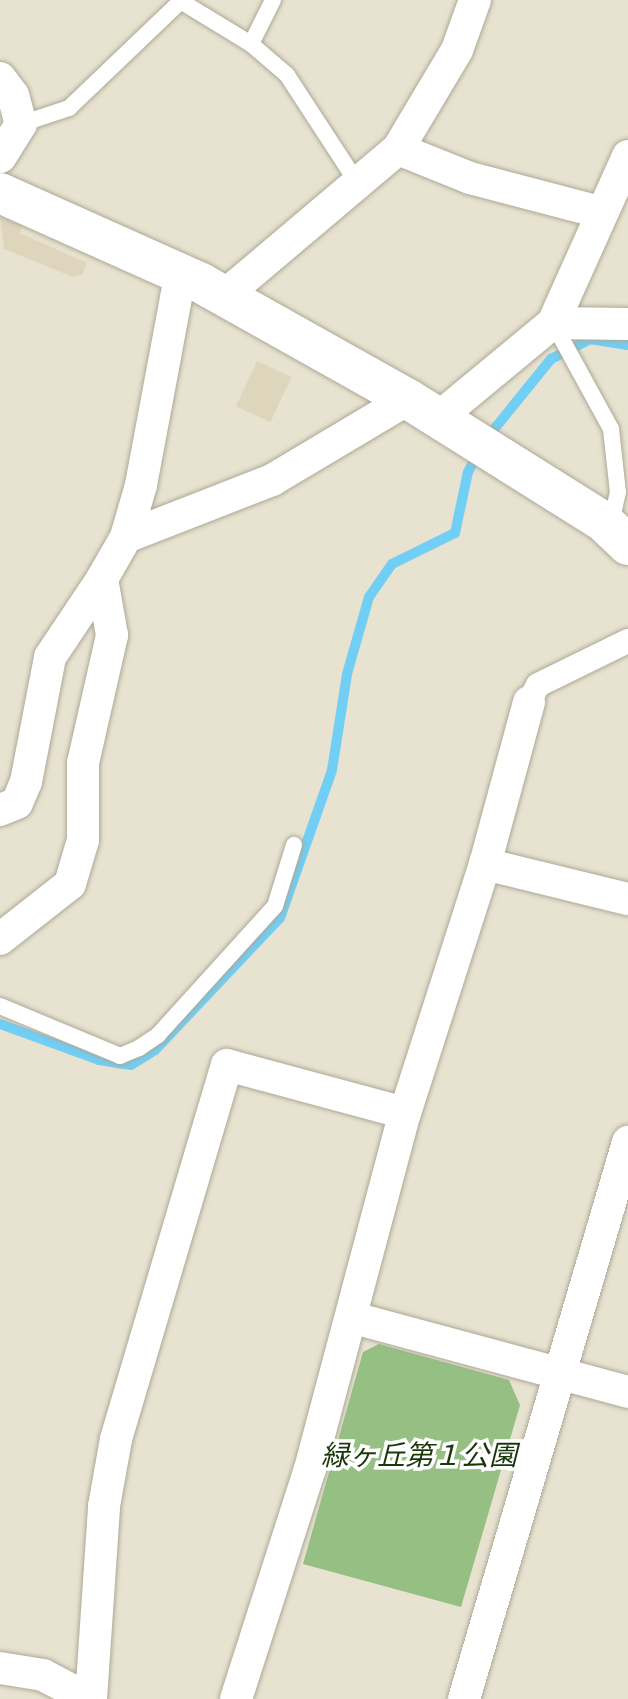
<!DOCTYPE html>
<html>
<head>
<meta charset="utf-8">
<style>
	body { margin:0 }
	#map { position:relative; width:628px; height:1699px; overflow:hidden; background:#e8e3d0; font-family:"Zilla Slab","Noto Sans JP",serif }
	div>[style] { position:absolute }
	[style*='--x'] { left:calc(var(--x)*1px); top:calc(var(--y)*1px); width:calc(var(--w)*1px); rotate:calc(var(--a)*1deg) }
	.built>* { inset:0; background:#ddd6bc; transform-origin:0 0 }
	.green>* { inset:0; background:#95bf83 }
	.stream>* { height:10px; margin:-5px; padding:0 5px; transform-origin:5px; border-radius:5px; background:#71cef4 }
	.roads { filter:drop-shadow(0 0 2px #ada897) drop-shadow(0 0 2px #ada897) }
	.service>* { height:16px; margin:-8px; padding:0 8px; transform-origin:8px; border-radius:8px; background:#fff }
	.pedestrian>* { height:24px; margin:-12px; padding:0 12px; transform-origin:12px; border-radius:12px; background:#fff }
	.minor>* { height:32px; margin:-16px; padding:0 16px; transform-origin:16px; border-radius:16px; background:#fff }
	.tertiary>* { height:40px; margin:-20px; padding:0 20px; transform-origin:20px; border-radius:20px; background:#fff }
	span { translate:-50% -50%; white-space:nowrap; text-align:center; line-height:1.15; -webkit-text-stroke:7px #fff; paint-order:stroke }
	.park-label { font-size:28px; color:#193708; font-style:italic }
</style>
</head>
<body>
<div id="map">
	<div class="built">
		<i style="clip-path:polygon(0 217px,22px 226px,20px 233px,87px 263px,82px 275px,73px 277px,4px 249px)"></i>
		<i style="left:257px;top:361px;width:38px;height:50px;rotate:25deg"></i>
	</div>
	<div class="green">
		<i style="clip-path:polygon(379px 1344px,509px 1380px,520px 1405px,461px 1607px,303px 1564px,363px 1352px)"></i>
	</div>
	<div class="stream">
		<i style="--x:487;--y:438;--w:102;--a:-51"></i>
		<i style="--x:551;--y:359;--w:44;--a:-27.1"></i>
		<i style="--x:590;--y:339;--w:38;--a:9"></i>
		<i style="--x:0;--y:1024;--w:105;--a:20"></i>
		<i style="--x:99;--y:1060;--w:32;--a:9"></i>
		<i style="--x:131;--y:1065;--w:28;--a:-32"></i>
		<i style="--x:155;--y:1050;--w:182;--a:-46.6"></i>
		<i style="--x:280;--y:918;--w:157;--a:-70.6"></i>
		<i style="--x:332;--y:770;--w:97;--a:-81.1"></i>
		<i style="--x:347;--y:674;--w:80;--a:-74.1"></i>
		<i style="--x:369;--y:597;--w:40;--a:-55.1"></i>
		<i style="--x:392;--y:564;--w:70;--a:-26.2"></i>
		<i style="--x:455;--y:533;--w:62;--a:-78"></i>
		<i style="--x:468;--y:472;--w:23;--a:-61"></i>
	</div>
	<div class="roads">
		<div class="service">
			<i style="--x:182;--y:2;--w:81;--a:31.3"></i>
			<i style="--x:251;--y:44;--w:48;--a:40.7"></i>
			<i style="--x:287;--y:75;--w:130;--a:56.9"></i>
			<i style="--x:251;--y:44;--w:49;--a:-63.4"></i>
			<i style="--x:21;--y:124;--w:51;--a:-18.4"></i>
			<i style="--x:69;--y:108;--w:156;--a:-43.7"></i>
			<i style="--x:553;--y:323;--w:121;--a:61.3"></i>
			<i style="--x:611;--y:429;--w:63;--a:83.7"></i>
			<i style="--x:618;--y:492;--w:35;--a:103"></i>
			<i style="--x:0;--y:1006;--w:130;--a:22.6"></i>
			<i style="--x:120;--y:1056;--w:21;--a:-23"></i>
			<i style="--x:139;--y:1048;--w:23;--a:-34"></i>
			<i style="--x:158;--y:1035;--w:174;--a:-47.8"></i>
			<i style="--x:275;--y:906;--w:64;--a:-72.7"></i>
		</div>
		<div class="pedestrian">
			<i style="--x:529;--y:702;--w:19;--a:-62"></i>
			<i style="--x:538;--y:685;--w:100;--a:-26.1"></i>
		</div>
		<div class="minor">
			<i style="--x:0;--y:78;--w:21;--a:53"></i>
			<i style="--x:13;--y:95;--w:30;--a:75"></i>
			<i style="--x:21;--y:124;--w:39;--a:122"></i>
			<i style="--x:398;--y:149;--w:78;--a:21.9"></i>
			<i style="--x:470;--y:178;--w:134;--a:14.7"></i>
			<i style="--x:224;--y:296;--w:228;--a:-40.2"></i>
			<i style="--x:398;--y:149;--w:115;--a:-59.2"></i>
			<i style="--x:457;--y:50;--w:53;--a:-70.2"></i>
			<i style="--x:553;--y:323;--w:75;--a:0.8"></i>
			<i style="--x:438;--y:418;--w:149;--a:-39.6"></i>
			<i style="--x:553;--y:323;--w:183;--a:-65.8"></i>
			<i style="--x:126;--y:537;--w:157;--a:-21.3"></i>
			<i style="--x:272;--y:480;--w:158;--a:-30.8"></i>
			<i style="--x:0;--y:810;--w:18;--a:-22"></i>
			<i style="--x:17;--y:803;--w:23;--a:-67"></i>
			<i style="--x:26;--y:782;--w:127;--a:-79.1"></i>
			<i style="--x:50;--y:657;--w:94;--a:-56.3"></i>
			<i style="--x:485;--y:864;--w:147;--a:13.8"></i>
			<i style="--x:0;--y:939;--w:89;--a:-38.2"></i>
			<i style="--x:70;--y:884;--w:46;--a:-73.5"></i>
			<i style="--x:83;--y:840;--w:77;--a:-90"></i>
			<i style="--x:83;--y:763;--w:131;--a:-77.2"></i>
			<i style="--x:112;--y:635;--w:57;--a:-100.1"></i>
			<i style="--x:102;--y:579;--w:48;--a:-60.3"></i>
			<i style="--x:126;--y:537;--w:54;--a:-73.9"></i>
			<i style="--x:141;--y:485;--w:213;--a:-79.4"></i>
			<i style="--x:354;--y:1318;--w:284;--a:15.1"></i>
			<i style="--x:0;--y:1668;--w:44;--a:9.2"></i>
			<i style="--x:43;--y:1675;--w:52;--a:27.6"></i>
			<i style="--x:91;--y:1699;--w:193;--a:-86.1"></i>
			<i style="--x:104;--y:1506;--w:68;--a:-79.8"></i>
			<i style="--x:116;--y:1439;--w:390;--a:-73.5"></i>
			<i style="--x:227;--y:1065;--w:184;--a:15.1"></i>
			<i style="--x:236;--y:1699;--w:242;--a:-72.2"></i>
			<i style="--x:310;--y:1469;--w:368;--a:-75.1"></i>
			<i style="--x:405;--y:1113;--w:262;--a:-72.2"></i>
			<i style="--x:485;--y:864;--w:168;--a:-74.8"></i>
			<i style="--x:464;--y:1699;--w:581;--a:-73.59"></i>
		</div>
		<div class="tertiary">
			<i style="--x:0;--y:193;--w:220;--a:24.1"></i>
			<i style="--x:201;--y:283;--w:237;--a:29.3"></i>
			<i style="--x:408;--y:399;--w:231;--a:32.1"></i>
			<i style="--x:604;--y:522;--w:33;--a:44"></i>
		</div>
	</div>
	<div class="park-label">
		<span style="left:419px;top:1456px">緑ヶ丘第１公園</span>
	</div>
</div>
</body>
</html>
